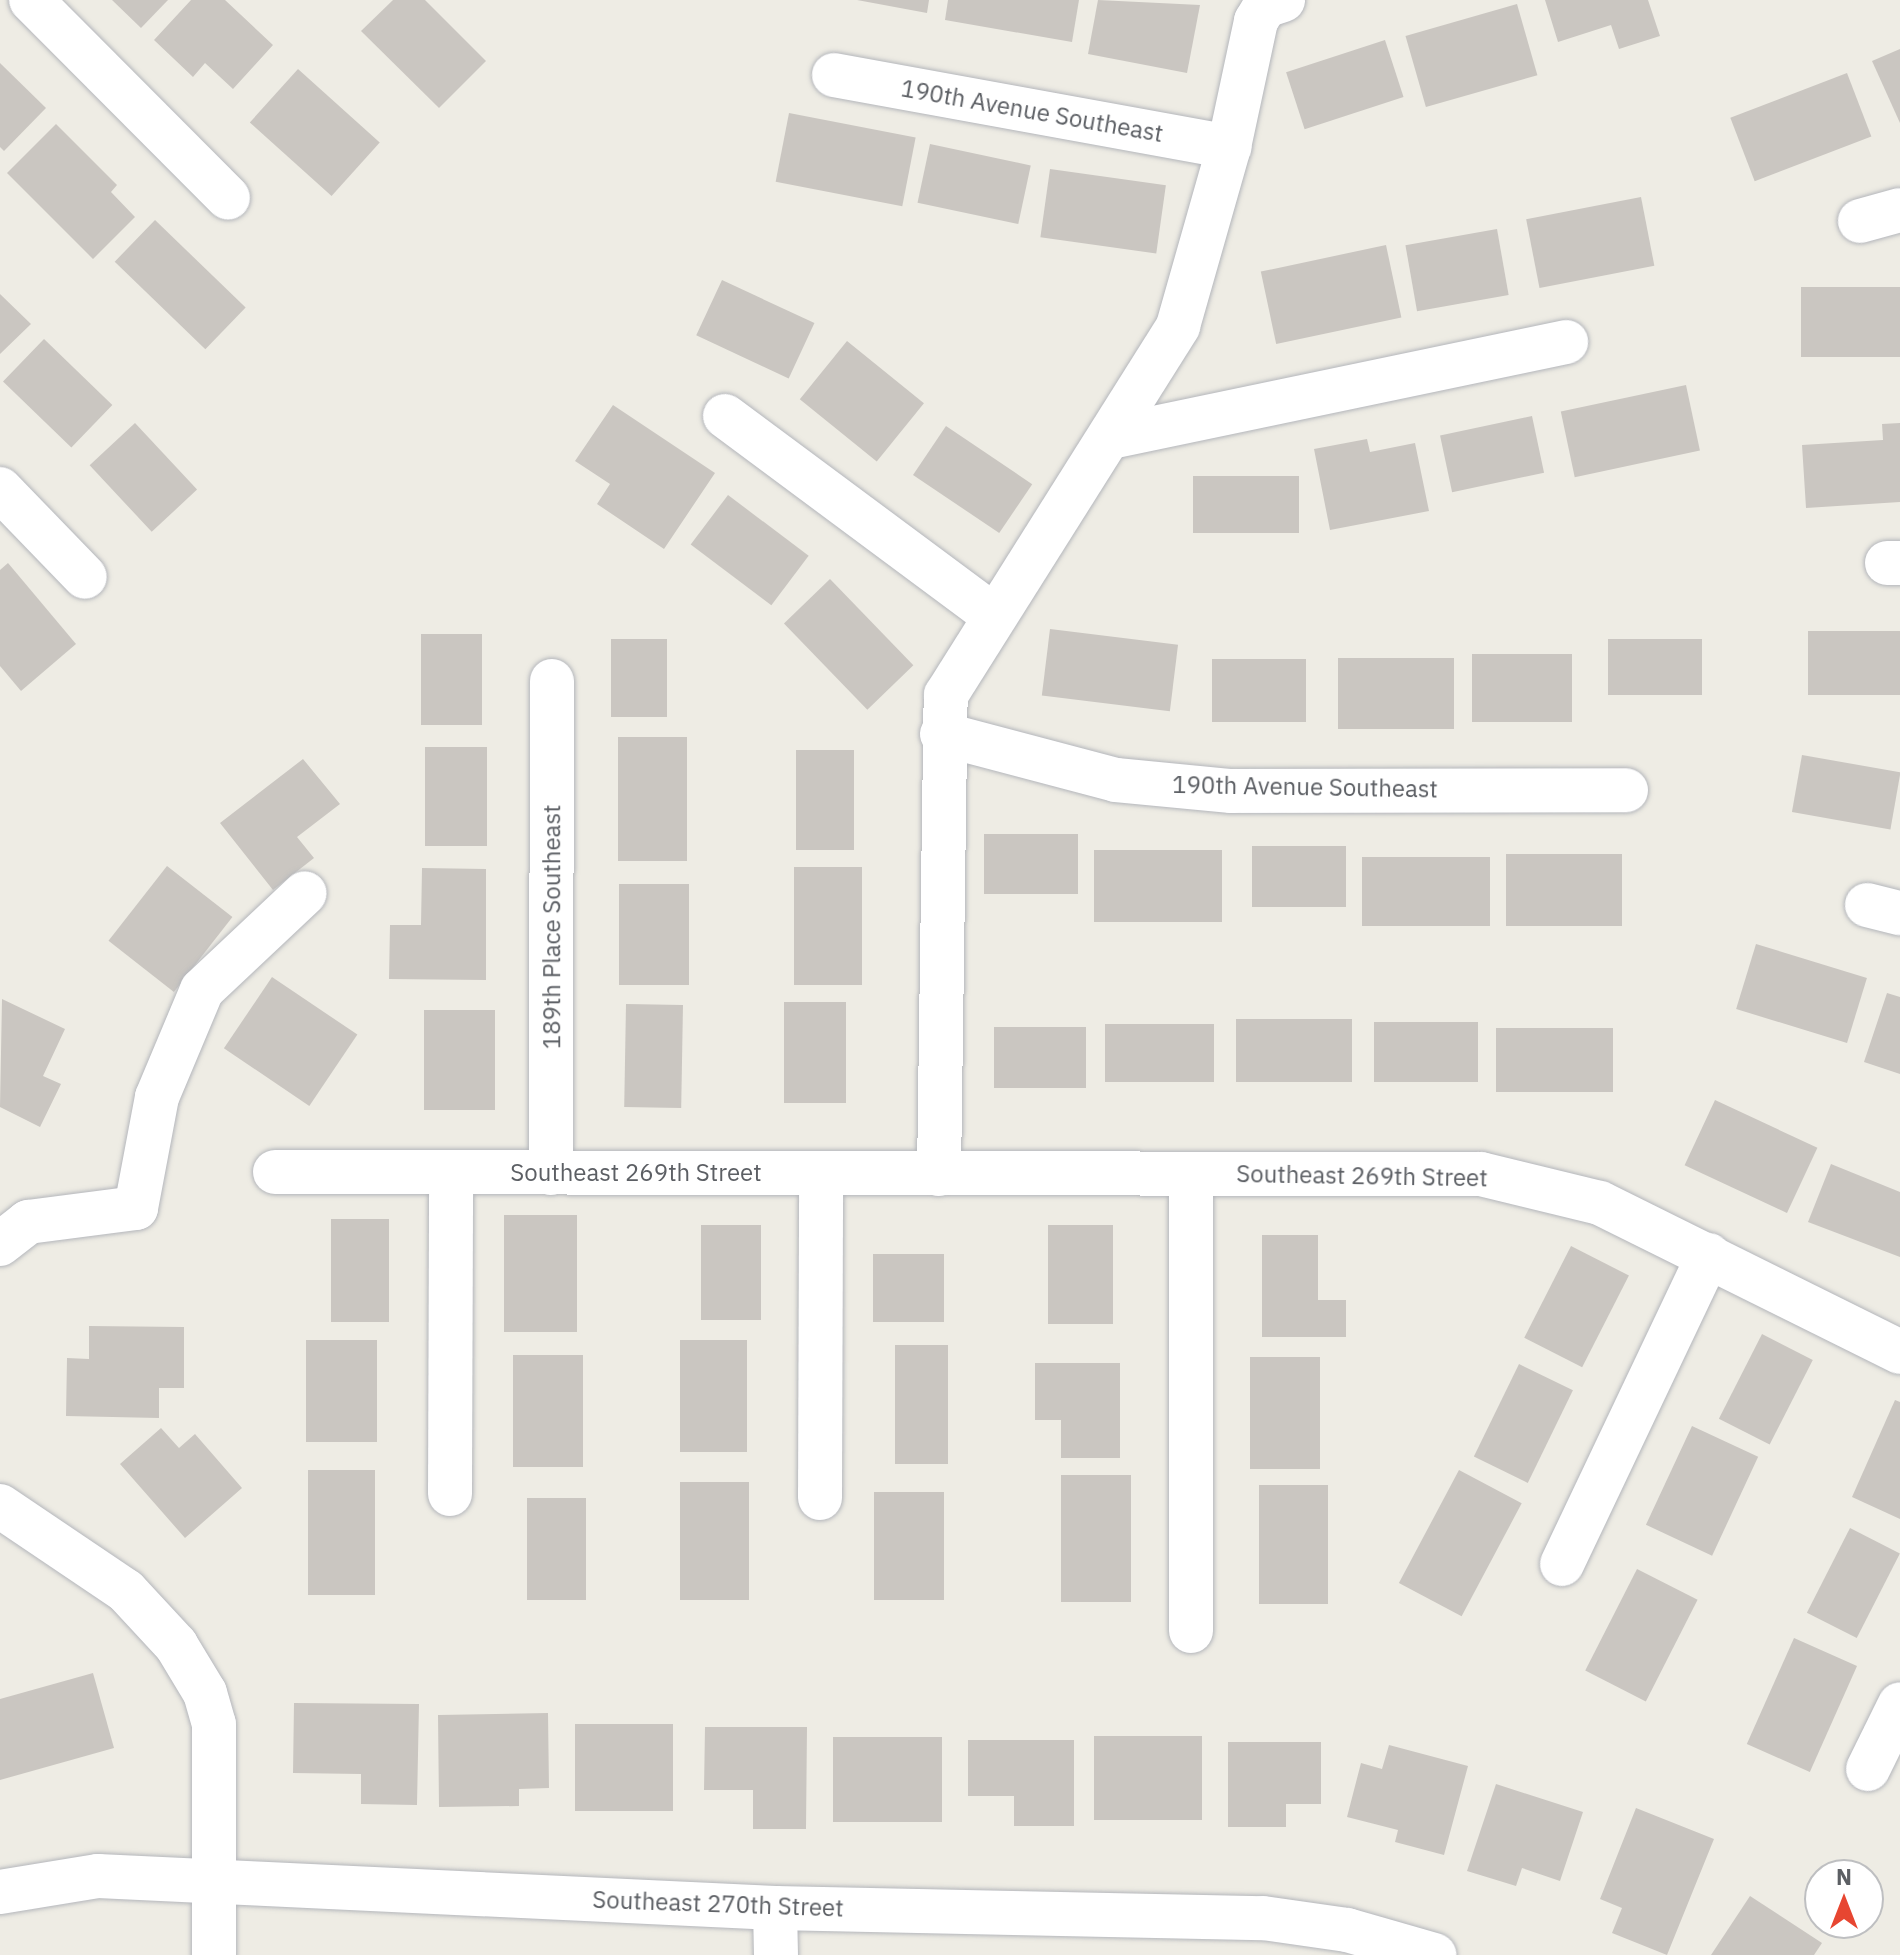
<!DOCTYPE html>
<html>
<head>
<meta charset="utf-8">
<style>
	body { margin:0 }
	#map { position:relative; width:1900px; height:1955px; overflow:hidden; background:#eeece4; font-family:"IBM Plex Sans",sans-serif }
	div>[style] { position:absolute }
	[style*='--x'] { left:calc(var(--x)*1px); top:calc(var(--y)*1px); width:calc(var(--w)*1px); rotate:calc(var(--a)*1deg) }
	.building>* { inset:0; background:#cac6c1; transform-origin:0 0 }
	.roads { filter:drop-shadow(0 0 2px #b4b6bb) drop-shadow(0 0 2px #b4b6bb) }
	.minor>* { height:44px; margin:-22px; padding:0 22px; transform-origin:22px; border-radius:22px; background:#fff }
	span { translate:-50% -50%; white-space:nowrap; text-align:center; line-height:1.15; -webkit-text-stroke:8px #fff; paint-order:stroke }
	.street-label { font-size:24px; color:#5c5f64 }
	.north { position:absolute; left:1804px; top:1859px; width:80px; height:80px; box-sizing:border-box; background:#fff; border:2px solid #bebfc1; border-radius:50%; rotate:0deg; font-size:22px; font-weight:700; line-height:32px; text-align:center; color:#5c5f64 }
	.north::after { content:''; display:block; margin:auto; width:28px; height:36px; background:#e74631; clip-path:polygon(50% 0,100% 100%,50% 72%,0 100%) }
</style>
</head>
<body>
<div id="map">
	<div class="building">
		<i style="clip-path:polygon(112px 0,168px 0,141px 28px)"></i>
		<i style="clip-path:polygon(191px 0,225px 0,273px 45px,233px 89px,205px 63px,193px 77px,154px 40px)"></i>
		<i style="clip-path:polygon(393px 0,425px 0,486px 61px,439px 108px,361px 31px)"></i>
		<i style="clip-path:polygon(857px 0,929px 0,927px 13px)"></i>
		<i style="clip-path:polygon(948px 0,1079px 0,1072px 42px,945px 20px)"></i>
		<i style="clip-path:polygon(1098px 0,1200px 5px,1187px 73px,1088px 54px)"></i>
		<i style="clip-path:polygon(1545px 0,1648px 0,1660px 36px,1619px 49px,1611px 25px,1558px 42px)"></i>
		<i style="left:1517px;top:4px;width:74px;height:116px;rotate:74deg"></i>
		<i style="left:1385px;top:40px;width:60px;height:104px;rotate:72deg"></i>
		<i style="clip-path:polygon(1900px 49px,1900px 123px,1872px 61px)"></i>
		<i style="clip-path:polygon(0 63px,46px 108px,4px 151px,0 147px)"></i>
		<i style="left:298px;top:69px;width:110px;height:72px;rotate:42deg"></i>
		<i style="left:1847px;top:73px;width:68px;height:125px;rotate:69deg"></i>
		<i style="left:789px;top:113px;width:129px;height:70px;rotate:11deg"></i>
		<i style="clip-path:polygon(56px 124px,117px 185px,111px 192px,135px 217px,93px 259px,7px 173px)"></i>
		<i style="left:930px;top:144px;width:103px;height:60px;rotate:12deg"></i>
		<i style="left:1050px;top:169px;width:117px;height:69px;rotate:8deg"></i>
		<i style="left:1641px;top:197px;width:70px;height:117px;rotate:79deg"></i>
		<i style="left:155px;top:220px;width:126px;height:58px;rotate:44deg"></i>
		<i style="left:1497px;top:229px;width:67px;height:93px;rotate:80deg"></i>
		<i style="left:1386px;top:245px;width:74px;height:128px;rotate:78deg"></i>
		<i style="left:722px;top:280px;width:102px;height:61px;rotate:25deg"></i>
		<i style="left:1900px;top:287px;width:70px;height:99px;rotate:90deg"></i>
		<i style="clip-path:polygon(0 294px,31px 324px,0 354px)"></i>
		<i style="left:44px;top:339px;width:95px;height:59px;rotate:44deg"></i>
		<i style="left:847px;top:341px;width:99px;height:75px;rotate:39deg"></i>
		<i style="left:1686px;top:385px;width:67px;height:128px;rotate:78deg"></i>
		<i style="clip-path:polygon(613px 405px,715px 473px,664px 549px,597px 504px,610px 484px,575px 461px)"></i>
		<i style="left:1532px;top:416px;width:58px;height:94px;rotate:78deg"></i>
		<i style="left:135px;top:423px;width:91px;height:62px;rotate:47deg"></i>
		<i style="clip-path:polygon(1900px 423px,1900px 502px,1806px 508px,1802px 445px,1883px 440px,1882px 424px)"></i>
		<i style="left:946px;top:426px;width:104px;height:59px;rotate:34deg"></i>
		<i style="clip-path:polygon(1367px 439px,1370px 452px,1415px 443px,1429px 511px,1330px 530px,1314px 449px)"></i>
		<i style="left:1193px;top:476px;width:106px;height:57px"></i>
		<i style="left:728px;top:495px;width:101px;height:62px;rotate:37deg"></i>
		<i style="clip-path:polygon(8px 563px,76px 644px,21px 691px,0 666px,0 570px)"></i>
		<i style="left:830px;top:579px;width:120px;height:64px;rotate:46deg"></i>
		<i style="left:1050px;top:629px;width:129px;height:67px;rotate:7deg"></i>
		<i style="left:1808px;top:631px;width:92px;height:64px"></i>
		<i style="left:421px;top:634px;width:61px;height:91px"></i>
		<i style="left:611px;top:639px;width:56px;height:78px"></i>
		<i style="left:1608px;top:639px;width:94px;height:56px"></i>
		<i style="left:1472px;top:654px;width:100px;height:68px"></i>
		<i style="left:1338px;top:658px;width:116px;height:71px"></i>
		<i style="left:1212px;top:659px;width:94px;height:63px"></i>
		<i style="left:618px;top:737px;width:69px;height:124px"></i>
		<i style="left:425px;top:747px;width:62px;height:99px"></i>
		<i style="left:796px;top:750px;width:58px;height:100px"></i>
		<i style="left:1802px;top:755px;width:100px;height:58px;rotate:10deg"></i>
		<i style="clip-path:polygon(303px 759px,340px 804px,297px 837px,314px 858px,273px 890px,220px 823px)"></i>
		<i style="left:984px;top:834px;width:94px;height:60px"></i>
		<i style="left:1252px;top:846px;width:94px;height:61px"></i>
		<i style="left:1094px;top:850px;width:128px;height:72px"></i>
		<i style="left:1506px;top:854px;width:116px;height:72px"></i>
		<i style="left:1362px;top:857px;width:128px;height:69px"></i>
		<i style="left:167px;top:866px;width:83px;height:95px;rotate:38deg"></i>
		<i style="left:794px;top:867px;width:68px;height:118px"></i>
		<i style="clip-path:polygon(422px 868px,486px 869px,486px 980px,389px 979px,390px 925px,421px 925px)"></i>
		<i style="left:619px;top:884px;width:70px;height:101px"></i>
		<i style="left:1756px;top:944px;width:116px;height:68px;rotate:17deg"></i>
		<i style="left:272px;top:977px;width:103px;height:86px;rotate:34deg"></i>
		<i style="clip-path:polygon(1887px 993px,1900px 997px,1900px 1074px,1864px 1062px)"></i>
		<i style="clip-path:polygon(2px 999px,65px 1029px,43px 1076px,61px 1084px,40px 1127px,0 1107px)"></i>
		<i style="left:784px;top:1002px;width:62px;height:101px"></i>
		<i style="left:626px;top:1004px;width:57px;height:103px;rotate:1deg"></i>
		<i style="left:424px;top:1010px;width:71px;height:100px"></i>
		<i style="left:1236px;top:1019px;width:116px;height:63px"></i>
		<i style="left:1374px;top:1022px;width:104px;height:60px"></i>
		<i style="left:1105px;top:1024px;width:109px;height:58px"></i>
		<i style="left:994px;top:1027px;width:92px;height:61px"></i>
		<i style="left:1496px;top:1028px;width:117px;height:64px"></i>
		<i style="left:1715px;top:1100px;width:113px;height:72px;rotate:25deg"></i>
		<i style="clip-path:polygon(1831px 1164px,1900px 1192px,1900px 1257px,1808px 1222px)"></i>
		<i style="left:504px;top:1215px;width:73px;height:117px"></i>
		<i style="left:331px;top:1219px;width:58px;height:103px"></i>
		<i style="left:701px;top:1225px;width:60px;height:95px"></i>
		<i style="left:1048px;top:1225px;width:65px;height:99px"></i>
		<i style="clip-path:polygon(1262px 1235px,1318px 1235px,1318px 1300px,1346px 1300px,1346px 1337px,1262px 1337px)"></i>
		<i style="left:1571px;top:1246px;width:65px;height:103px;rotate:27deg"></i>
		<i style="left:873px;top:1254px;width:71px;height:68px"></i>
		<i style="clip-path:polygon(89px 1326px,184px 1327px,184px 1388px,159px 1388px,159px 1418px,66px 1416px,67px 1358px,89px 1359px)"></i>
		<i style="left:1762px;top:1334px;width:57px;height:95px;rotate:27deg"></i>
		<i style="left:306px;top:1340px;width:71px;height:102px"></i>
		<i style="left:680px;top:1340px;width:67px;height:112px"></i>
		<i style="left:895px;top:1345px;width:53px;height:119px"></i>
		<i style="left:513px;top:1355px;width:70px;height:112px"></i>
		<i style="left:1250px;top:1357px;width:70px;height:112px"></i>
		<i style="clip-path:polygon(1035px 1363px,1120px 1363px,1120px 1458px,1061px 1458px,1061px 1420px,1035px 1420px)"></i>
		<i style="left:1519px;top:1364px;width:60px;height:103px;rotate:26deg"></i>
		<i style="clip-path:polygon(1895px 1400px,1900px 1402px,1900px 1519px,1852px 1497px)"></i>
		<i style="left:1692px;top:1426px;width:73px;height:109px;rotate:25deg"></i>
		<i style="clip-path:polygon(161px 1428px,179px 1448px,195px 1434px,242px 1488px,185px 1538px,120px 1464px)"></i>
		<i style="left:308px;top:1470px;width:67px;height:125px"></i>
		<i style="left:1459px;top:1470px;width:71px;height:128px;rotate:28deg"></i>
		<i style="left:1061px;top:1475px;width:70px;height:127px"></i>
		<i style="left:680px;top:1482px;width:69px;height:118px"></i>
		<i style="left:1259px;top:1485px;width:69px;height:119px"></i>
		<i style="left:874px;top:1492px;width:70px;height:108px"></i>
		<i style="left:527px;top:1498px;width:59px;height:102px"></i>
		<i style="left:1850px;top:1528px;width:56px;height:95px;rotate:27deg"></i>
		<i style="left:1637px;top:1569px;width:68px;height:114px;rotate:27deg"></i>
		<i style="left:1794px;top:1638px;width:69px;height:116px;rotate:24deg"></i>
		<i style="clip-path:polygon(93px 1673px,114px 1748px,0 1780px,0 1699px)"></i>
		<i style="clip-path:polygon(294px 1703px,419px 1704px,417px 1805px,361px 1804px,361px 1774px,293px 1773px)"></i>
		<i style="clip-path:polygon(548px 1713px,549px 1788px,519px 1789px,519px 1806px,439px 1807px,438px 1715px)"></i>
		<i style="left:575px;top:1724px;width:98px;height:87px"></i>
		<i style="clip-path:polygon(705px 1727px,807px 1727px,806px 1829px,753px 1829px,753px 1790px,704px 1790px)"></i>
		<i style="left:1094px;top:1736px;width:108px;height:84px"></i>
		<i style="left:833px;top:1737px;width:109px;height:85px"></i>
		<i style="clip-path:polygon(968px 1740px,1074px 1740px,1074px 1826px,1014px 1826px,1014px 1796px,968px 1796px)"></i>
		<i style="clip-path:polygon(1228px 1742px,1321px 1742px,1321px 1804px,1286px 1804px,1286px 1827px,1228px 1827px)"></i>
		<i style="clip-path:polygon(1389px 1745px,1468px 1766px,1444px 1855px,1395px 1842px,1398px 1830px,1347px 1817px,1361px 1763px,1382px 1769px)"></i>
		<i style="clip-path:polygon(1496px 1784px,1583px 1812px,1560px 1881px,1522px 1868px,1516px 1886px,1467px 1871px)"></i>
		<i style="clip-path:polygon(1636px 1808px,1714px 1839px,1667px 1955px,1612px 1933px,1622px 1908px,1600px 1899px)"></i>
		<i style="clip-path:polygon(1750px 1896px,1822px 1943px,1814px 1955px,1711px 1955px)"></i>
	</div>
	<div class="roads">
		<div class="minor">
			<i style="--x:31;--y:0;--w:279;--a:45.1"></i>
			<i style="--x:834;--y:75;--w:402;--a:10.3"></i>
			<i style="--x:1860;--y:221;--w:41;--a:-15.4"></i>
			<i style="--x:725;--y:416;--w:335;--a:36.6"></i>
			<i style="--x:1111;--y:437;--w:465;--a:-11.8"></i>
			<i style="--x:0;--y:489;--w:122;--a:46"></i>
			<i style="--x:1887;--y:563;--w:13;--a:0"></i>
			<i style="--x:942;--y:734;--w:180;--a:14.8"></i>
			<i style="--x:1116;--y:780;--w:116;--a:5.5"></i>
			<i style="--x:1231;--y:791;--w:395;--a:-0.1"></i>
			<i style="--x:1867;--y:905;--w:34;--a:14"></i>
			<i style="--x:275;--y:1172;--w:1206;--a:0.1"></i>
			<i style="--x:1481;--y:1174;--w:122;--a:13.7"></i>
			<i style="--x:1600;--y:1203;--w:335;--a:26.4"></i>
			<i style="--x:551;--y:1173;--w:492;--a:-89.9"></i>
			<i style="--x:939;--y:1174;--w:479;--a:-89.2"></i>
			<i style="--x:946;--y:695;--w:436;--a:-57.8"></i>
			<i style="--x:1178;--y:326;--w:186;--a:-74.1"></i>
			<i style="--x:1229;--y:147;--w:129;--a:-77.9"></i>
			<i style="--x:1256;--y:21;--w:17;--a:-59"></i>
			<i style="--x:1265;--y:6;--w:19;--a:-18"></i>
			<i style="--x:0;--y:1244;--w:36;--a:-38"></i>
			<i style="--x:28;--y:1222;--w:109;--a:-7.4"></i>
			<i style="--x:136;--y:1208;--w:113;--a:-79.3"></i>
			<i style="--x:157;--y:1097;--w:116;--a:-67.2"></i>
			<i style="--x:202;--y:990;--w:141;--a:-43.3"></i>
			<i style="--x:450;--y:1494;--w:321;--a:-89.8"></i>
			<i style="--x:820;--y:1498;--w:324;--a:-89.8"></i>
			<i style="--x:0;--y:1506;--w:152;--a:34"></i>
			<i style="--x:126;--y:1591;--w:74;--a:47.2"></i>
			<i style="--x:176;--y:1645;--w:56;--a:58.9"></i>
			<i style="--x:205;--y:1693;--w:32;--a:74"></i>
			<i style="--x:214;--y:1724;--w:231;--a:90"></i>
			<i style="--x:1562;--y:1564;--w:342;--a:-64.6"></i>
			<i style="--x:1191;--y:1631;--w:457;--a:-90"></i>
			<i style="--x:1868;--y:1769;--w:72;--a:-63.8"></i>
			<i style="--x:0;--y:1892;--w:99;--a:-9.3"></i>
			<i style="--x:98;--y:1876;--w:678;--a:2.71"></i>
			<i style="--x:775;--y:1908;--w:488;--a:1.2"></i>
			<i style="--x:1263;--y:1918;--w:85;--a:8.1"></i>
			<i style="--x:1347;--y:1930;--w:91;--a:16"></i>
			<i style="--x:775;--y:1908;--w:47;--a:88.8"></i>
		</div>
	</div>
	<div class="street-label">
		<span style="left:1032px;top:111px;rotate:10deg">190th Avenue Southeast</span>
		<span style="left:1305px;top:787px;rotate:1deg">190th Avenue Southeast</span>
		<span style="left:552px;top:927px;rotate:-90deg">189th Place Southeast</span>
		<span style="left:636px;top:1173px">Southeast 269th Street</span>
		<span style="left:1362px;top:1176px;rotate:1deg">Southeast 269th Street</span>
		<span style="left:718px;top:1904px;rotate:2deg">Southeast 270th Street</span>
	</div>
	<div class="north">N</div>
</div>
</body>
</html>
